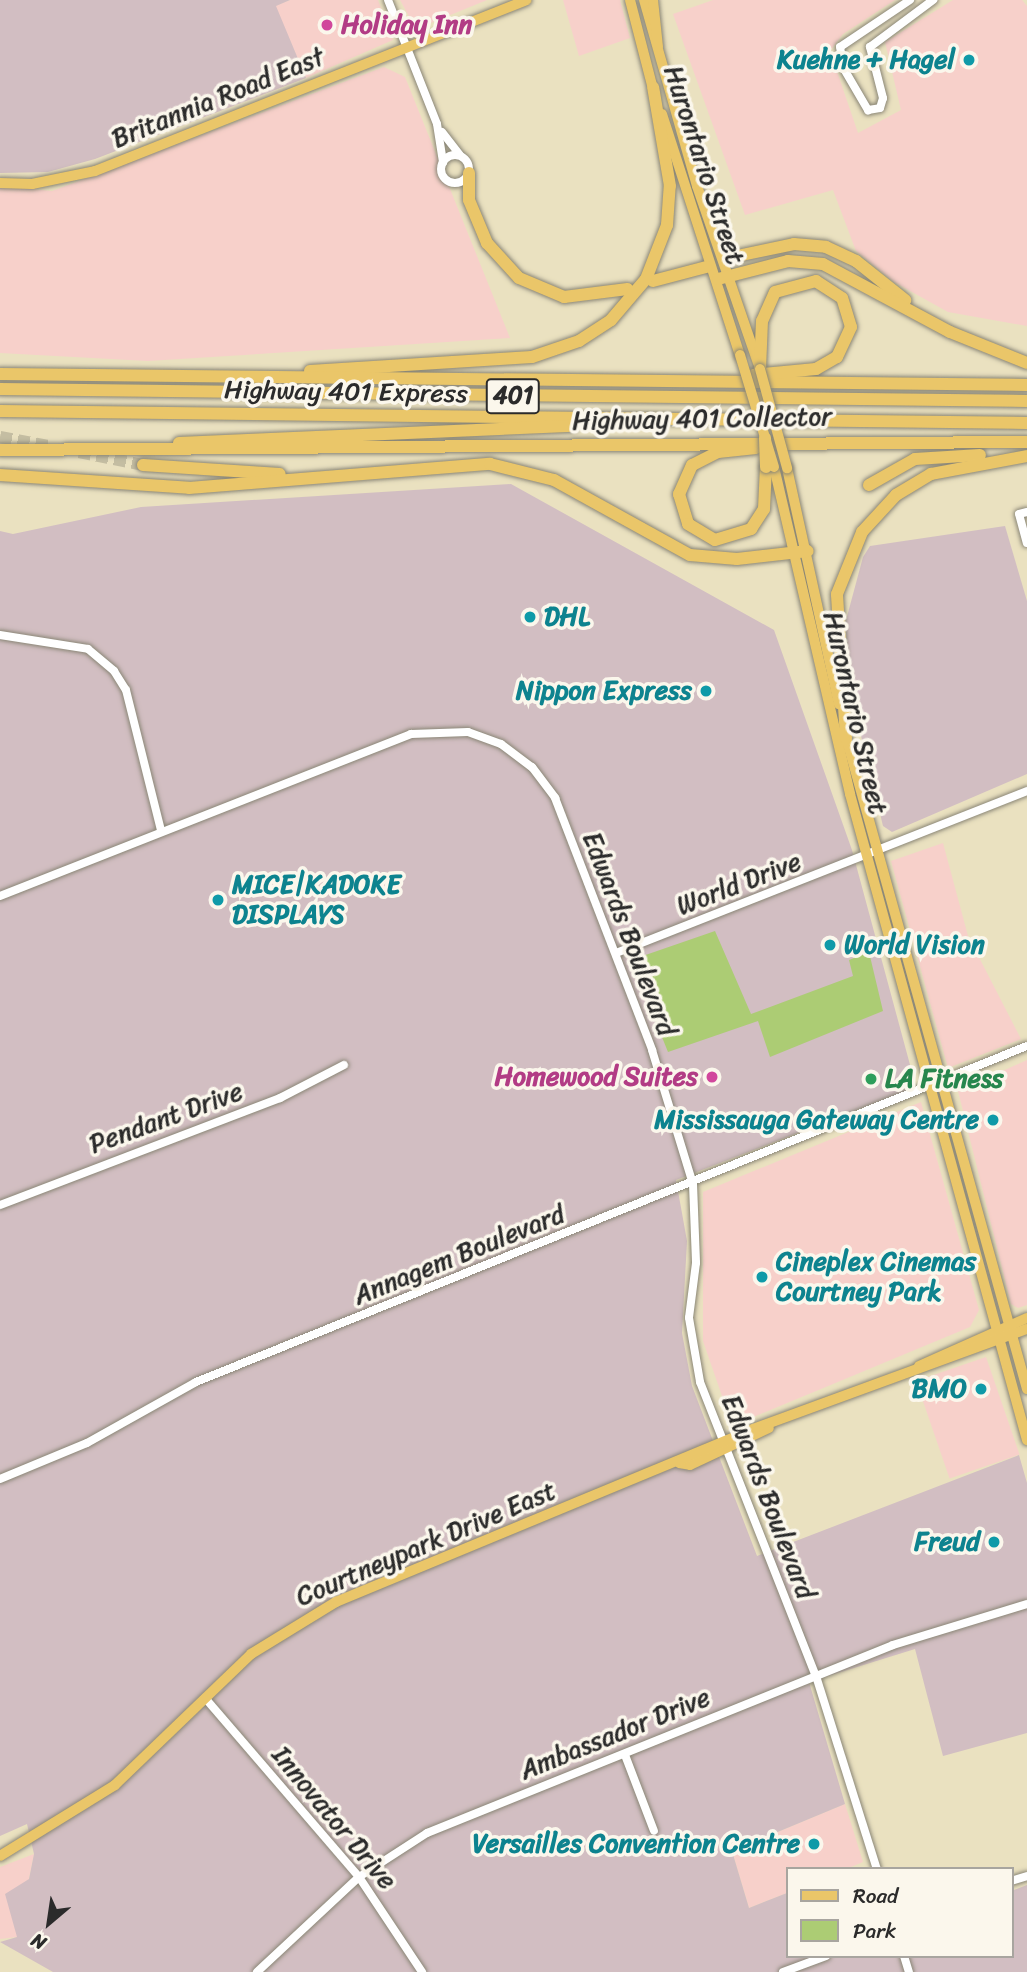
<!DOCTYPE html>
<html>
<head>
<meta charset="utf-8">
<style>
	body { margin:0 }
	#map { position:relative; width:1027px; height:1972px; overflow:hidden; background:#eae1c0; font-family:Sriracha,sans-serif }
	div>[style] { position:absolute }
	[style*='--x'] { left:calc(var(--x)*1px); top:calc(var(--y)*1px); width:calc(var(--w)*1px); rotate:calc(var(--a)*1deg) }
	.built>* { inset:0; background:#f7d0ca; transform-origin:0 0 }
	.industrial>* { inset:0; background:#d2bec2 }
	.green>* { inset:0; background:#accc74 }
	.highway-tunnel>* { height:12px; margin-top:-6px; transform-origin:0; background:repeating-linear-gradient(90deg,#c4bda2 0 12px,transparent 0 18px) }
	.roads { filter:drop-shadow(0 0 2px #8a8676) drop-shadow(0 0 2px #8a8676) }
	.minor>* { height:8px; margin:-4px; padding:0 4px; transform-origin:4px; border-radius:4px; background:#fff }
	.minor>.ring { margin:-4px; padding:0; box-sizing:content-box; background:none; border:8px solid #fff; border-radius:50% }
	.major>* { height:10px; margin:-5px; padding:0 5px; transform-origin:5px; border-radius:5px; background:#eac669 }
	.highway>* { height:12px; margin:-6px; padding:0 6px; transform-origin:6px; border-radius:6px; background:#eac669 }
	.bridges { filter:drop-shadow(0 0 2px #8a8676) drop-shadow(0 0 2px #8a8676) }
	.major-bridge>* { height:10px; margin:-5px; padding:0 5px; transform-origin:5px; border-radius:5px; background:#eac669 }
	.highway-bridge>* { height:12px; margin:-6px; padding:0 6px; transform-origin:6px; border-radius:6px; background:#eac669 }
	.dots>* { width:19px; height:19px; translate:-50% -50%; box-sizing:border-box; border:4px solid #fbf7ec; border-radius:50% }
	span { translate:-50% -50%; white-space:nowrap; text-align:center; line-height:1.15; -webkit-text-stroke:7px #fbf7ec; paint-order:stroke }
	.shield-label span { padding:2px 5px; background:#fbf7ec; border:2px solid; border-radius:5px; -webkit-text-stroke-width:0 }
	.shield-label { font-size:24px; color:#2b2b2b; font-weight:700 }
	.hotel-label { font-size:26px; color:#b23c85; font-weight:700 }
	.left { translate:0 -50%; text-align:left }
	.right { translate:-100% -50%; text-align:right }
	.culture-label { font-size:26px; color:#0d838f; font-weight:700 }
	.street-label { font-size:26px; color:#2b2b2b }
	.leisure-label { font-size:26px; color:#27864d; font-weight:700 }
	.legend { position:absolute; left:786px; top:1867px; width:228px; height:91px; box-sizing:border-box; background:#fbf7ec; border:2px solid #a8a59f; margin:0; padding:9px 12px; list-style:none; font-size:21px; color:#2b2b2b }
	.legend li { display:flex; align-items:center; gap:14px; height:35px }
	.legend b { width:35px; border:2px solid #a8a59f }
	.north { position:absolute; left:14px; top:1888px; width:70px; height:70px; -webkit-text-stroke:5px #fbf7ec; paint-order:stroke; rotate:209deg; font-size:19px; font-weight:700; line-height:28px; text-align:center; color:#2b2b2b }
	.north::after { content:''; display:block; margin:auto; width:24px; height:32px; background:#2b2b2b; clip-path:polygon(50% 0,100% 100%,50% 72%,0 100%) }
</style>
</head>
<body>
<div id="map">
	<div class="built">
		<i style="clip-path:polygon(290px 0,378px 0,393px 40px,306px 78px,275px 6px)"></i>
		<i style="clip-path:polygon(400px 0,487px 0,416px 29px)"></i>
		<i style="clip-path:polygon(563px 0,620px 0,630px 38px,579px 56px)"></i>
		<i style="clip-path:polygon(713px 0,895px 0,843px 34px,830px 51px,858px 133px,901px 110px,885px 42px,953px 0,1022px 0,1027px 6px,1027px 326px,948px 312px,894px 282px,856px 251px,833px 190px,745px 215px,673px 14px)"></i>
		<i style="clip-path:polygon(384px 67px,405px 77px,510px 338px,148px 361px,0 353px,0 186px,52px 191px)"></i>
		<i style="clip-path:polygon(943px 843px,968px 936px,1021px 1039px,948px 1068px,891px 861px)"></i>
		<i style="clip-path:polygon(1027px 1060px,1027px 1305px,1018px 1308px,1011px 1304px,958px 1091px)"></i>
		<i style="clip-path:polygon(921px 1102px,979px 1310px,970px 1327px,739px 1423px,730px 1419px,703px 1341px,703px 1192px)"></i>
		<i style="left:986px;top:1357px;width:103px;height:74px;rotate:71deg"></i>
		<i style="clip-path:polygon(845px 1804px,863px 1862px,846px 1869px,787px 1869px,787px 1893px,749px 1908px,732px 1851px)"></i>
		<i style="clip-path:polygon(34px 1854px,17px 1937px,0 1939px,0 1867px)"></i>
	</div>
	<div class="industrial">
		<i style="clip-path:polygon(0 0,290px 0,276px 6px,306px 78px,95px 159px,48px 172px,0 173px)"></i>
		<i style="clip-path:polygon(511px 484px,774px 630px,852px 850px,916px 1087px,676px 1180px,687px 1241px,682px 1333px,692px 1386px,757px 1556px,1019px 1455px,1027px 1483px,1027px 1733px,943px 1756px,915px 1649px,809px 1682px,845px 1804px,732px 1851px,749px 1908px,787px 1893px,787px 1956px,1011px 1956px,1011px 1891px,1027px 1885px,1027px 1972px,53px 1972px,0 1942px,17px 1937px,5px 1894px,29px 1879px,34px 1854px,27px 1824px,0 1836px,0 531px,13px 534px,141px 507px)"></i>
		<i style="clip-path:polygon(1005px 526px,1027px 601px,1027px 774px,892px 832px,883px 826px,854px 707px,845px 624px,863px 557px,870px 546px)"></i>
	</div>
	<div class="green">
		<i style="clip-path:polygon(715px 931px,751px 1014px,853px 976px,849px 960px,869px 952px,883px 1011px,770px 1057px,758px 1021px,668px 1052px,631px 960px)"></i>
	</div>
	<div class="highway-tunnel">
		<i style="--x:0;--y:437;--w:49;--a:10.6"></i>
		<i style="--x:79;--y:452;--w:65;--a:11.5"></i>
	</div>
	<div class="roads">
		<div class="minor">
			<i style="--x:388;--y:0;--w:133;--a:68.4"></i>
			<i style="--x:437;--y:124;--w:39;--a:81"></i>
			<i style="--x:910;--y:0;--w:84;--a:146.1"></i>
			<i style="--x:840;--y:47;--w:22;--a:80"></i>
			<i style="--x:844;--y:69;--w:48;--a:59.7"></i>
			<i style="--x:868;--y:110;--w:12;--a:-9"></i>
			<i style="--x:880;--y:108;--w:10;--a:-73"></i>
			<i style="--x:883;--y:98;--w:53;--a:-104.3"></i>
			<i style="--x:870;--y:47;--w:79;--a:-36.7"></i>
			<i style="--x:442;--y:132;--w:29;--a:52"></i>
			<i class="ring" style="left:441px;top:155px;width:20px;height:20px"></i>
			<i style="--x:1027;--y:512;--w:8;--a:166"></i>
			<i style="--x:1019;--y:514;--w:30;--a:75"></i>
			<i style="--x:0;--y:635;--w:89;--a:9"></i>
			<i style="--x:88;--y:649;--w:34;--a:40"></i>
			<i style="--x:114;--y:671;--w:22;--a:58"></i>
			<i style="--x:126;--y:690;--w:144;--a:76"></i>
			<i style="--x:0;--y:896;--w:442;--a:-21.5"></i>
			<i style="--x:411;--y:734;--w:57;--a:-2"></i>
			<i style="--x:468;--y:732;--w:35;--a:20"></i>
			<i style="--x:501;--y:744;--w:39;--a:37"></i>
			<i style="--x:532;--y:767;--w:39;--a:53"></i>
			<i style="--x:555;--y:798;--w:270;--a:68.9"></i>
			<i style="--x:652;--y:1050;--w:140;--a:73"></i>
			<i style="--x:693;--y:1184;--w:79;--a:87.8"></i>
			<i style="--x:696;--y:1263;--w:55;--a:97.3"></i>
			<i style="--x:689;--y:1318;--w:65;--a:80.2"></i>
			<i style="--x:700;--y:1382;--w:316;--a:68.5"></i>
			<i style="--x:816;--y:1676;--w:202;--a:72.5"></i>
			<i style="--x:616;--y:953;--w:442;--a:-21.5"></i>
			<i style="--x:0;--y:1205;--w:300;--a:-20.9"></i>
			<i style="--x:280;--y:1098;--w:72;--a:-27.3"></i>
			<i style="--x:0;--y:1479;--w:94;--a:-22.5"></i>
			<i style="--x:87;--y:1443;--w:125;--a:-29.2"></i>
			<i style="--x:196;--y:1382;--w:896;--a:-22.02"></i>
			<i style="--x:205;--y:1698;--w:236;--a:49.3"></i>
			<i style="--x:359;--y:1877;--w:114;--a:56.4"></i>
			<i style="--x:625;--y:1755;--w:81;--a:69.1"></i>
			<i style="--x:1011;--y:1881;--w:17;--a:-17"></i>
			<i style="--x:904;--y:1956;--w:17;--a:73"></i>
			<i style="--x:257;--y:1972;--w:139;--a:-43"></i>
			<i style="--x:359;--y:1877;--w:81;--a:-32.9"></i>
			<i style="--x:427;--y:1833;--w:502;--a:-21.97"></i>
			<i style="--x:893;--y:1645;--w:140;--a:-17"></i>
			<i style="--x:783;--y:1972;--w:46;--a:-20.4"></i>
		</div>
		<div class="major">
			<i style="--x:630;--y:0;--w:96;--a:75.5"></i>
			<i style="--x:644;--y:0;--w:193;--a:74.1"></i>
			<i style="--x:697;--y:186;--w:187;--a:71"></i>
			<i style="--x:653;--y:0;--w:47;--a:83.9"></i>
			<i style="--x:662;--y:114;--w:253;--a:72.1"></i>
			<i style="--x:0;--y:183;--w:32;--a:2"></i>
			<i style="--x:32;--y:184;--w:64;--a:-11.7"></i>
			<i style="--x:95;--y:171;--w:464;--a:-21.6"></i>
			<i style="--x:774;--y:467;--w:336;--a:76.9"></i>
			<i style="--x:850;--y:794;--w:670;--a:74.68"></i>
			<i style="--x:787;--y:468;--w:242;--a:77.6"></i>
			<i style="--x:844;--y:730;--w:684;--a:74.48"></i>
			<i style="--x:919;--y:1366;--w:118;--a:-24"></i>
			<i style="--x:679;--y:1463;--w:11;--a:10"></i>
			<i style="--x:690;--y:1465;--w:87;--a:-25.1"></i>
			<i style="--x:0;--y:1856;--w:135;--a:-31.7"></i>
			<i style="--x:115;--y:1785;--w:189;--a:-43.9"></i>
			<i style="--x:251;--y:1654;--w:100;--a:-31.5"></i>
			<i style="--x:336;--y:1602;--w:451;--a:-22.5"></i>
			<i style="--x:753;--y:1429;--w:292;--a:-20.1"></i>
		</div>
		<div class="highway">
			<i style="--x:469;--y:173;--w:27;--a:90"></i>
			<i style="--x:469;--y:200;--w:47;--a:67.3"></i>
			<i style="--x:487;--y:243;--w:47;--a:47.6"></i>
			<i style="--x:519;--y:278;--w:49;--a:22.9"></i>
			<i style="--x:564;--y:297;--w:64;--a:-7.2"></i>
			<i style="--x:737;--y:256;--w:58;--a:-11.9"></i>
			<i style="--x:794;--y:244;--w:32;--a:5"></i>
			<i style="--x:826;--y:247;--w:33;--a:25"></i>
			<i style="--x:856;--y:261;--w:63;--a:38.5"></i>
			<i style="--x:718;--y:279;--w:72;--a:-14.4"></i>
			<i style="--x:788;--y:261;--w:35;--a:5"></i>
			<i style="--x:823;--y:264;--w:144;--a:28.2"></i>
			<i style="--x:950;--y:332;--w:83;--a:21.9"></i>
			<i style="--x:653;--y:281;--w:55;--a:-14.8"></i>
			<i style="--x:310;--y:371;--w:222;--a:-3.6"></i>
			<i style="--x:532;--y:357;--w:50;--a:-18.8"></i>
			<i style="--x:579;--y:341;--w:38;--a:-33"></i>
			<i style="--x:611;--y:320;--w:54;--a:-49.5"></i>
			<i style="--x:646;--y:279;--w:58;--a:-68.7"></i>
			<i style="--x:667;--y:225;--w:39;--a:-86"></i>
			<i style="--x:670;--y:186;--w:100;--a:-99.7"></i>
			<i style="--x:0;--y:374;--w:1027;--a:0.61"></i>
			<i style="--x:753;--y:375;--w:63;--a:-5.4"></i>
			<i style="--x:816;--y:369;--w:24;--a:-30"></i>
			<i style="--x:837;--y:357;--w:33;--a:-65"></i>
			<i style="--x:851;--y:327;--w:30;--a:-107"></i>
			<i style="--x:842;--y:298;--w:31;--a:-147"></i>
			<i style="--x:816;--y:281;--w:42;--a:165"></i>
			<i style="--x:775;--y:292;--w:32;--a:114"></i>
			<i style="--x:762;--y:321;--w:48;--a:92.4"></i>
			<i style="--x:0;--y:389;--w:1027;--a:0.67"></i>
			<i style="--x:0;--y:411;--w:1027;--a:0.67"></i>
			<i style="--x:179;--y:443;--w:394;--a:-2.5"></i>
			<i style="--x:756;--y:448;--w:38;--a:174"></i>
			<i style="--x:718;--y:452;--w:29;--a:153"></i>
			<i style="--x:692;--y:465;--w:32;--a:114"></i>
			<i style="--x:679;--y:494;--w:31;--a:73"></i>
			<i style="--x:688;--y:524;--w:31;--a:31"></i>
			<i style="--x:715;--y:540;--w:38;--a:-17"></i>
			<i style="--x:751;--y:529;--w:24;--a:-57"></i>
			<i style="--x:764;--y:509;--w:42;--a:-87.3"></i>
			<i style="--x:0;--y:450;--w:1027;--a:-0.45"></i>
			<i style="--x:143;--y:465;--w:137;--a:3.8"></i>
			<i style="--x:0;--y:475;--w:189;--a:3.9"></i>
			<i style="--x:189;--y:488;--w:302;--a:-4.6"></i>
			<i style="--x:490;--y:464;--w:66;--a:14"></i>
			<i style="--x:554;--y:480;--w:155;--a:28.9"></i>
			<i style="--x:690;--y:555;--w:47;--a:4.9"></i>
			<i style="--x:737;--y:559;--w:71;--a:-6.4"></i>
			<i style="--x:869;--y:485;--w:53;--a:-29.5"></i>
			<i style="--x:915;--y:459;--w:65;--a:-3.5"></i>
			<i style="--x:846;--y:738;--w:144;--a:-93.6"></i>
			<i style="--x:837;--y:594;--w:67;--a:-68"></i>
			<i style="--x:862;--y:532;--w:50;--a:-47.4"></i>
			<i style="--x:896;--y:495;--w:41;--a:-31"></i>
			<i style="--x:931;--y:474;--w:98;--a:-10.6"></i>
		</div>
	</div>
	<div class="bridges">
		<div class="major-bridge">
			<i style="--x:740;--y:355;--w:117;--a:73.1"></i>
			<i style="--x:760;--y:369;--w:103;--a:74.7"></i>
		</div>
		<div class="highway-bridge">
			<i style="--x:765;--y:438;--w:29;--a:88"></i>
		</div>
	</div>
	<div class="dots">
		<i style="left:327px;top:25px;background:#d1479c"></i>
		<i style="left:969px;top:60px;background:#0f9aa8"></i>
		<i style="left:530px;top:617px;background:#0f9aa8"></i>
		<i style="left:706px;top:691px;background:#0f9aa8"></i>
		<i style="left:218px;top:900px;background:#0f9aa8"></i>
		<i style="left:830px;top:945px;background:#0f9aa8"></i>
		<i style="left:712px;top:1077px;background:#d1479c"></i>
		<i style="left:871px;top:1079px;background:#2e9e5b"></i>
		<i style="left:993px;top:1120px;background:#0f9aa8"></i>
		<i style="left:762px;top:1277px;background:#0f9aa8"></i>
		<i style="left:981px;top:1389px;background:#0f9aa8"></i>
		<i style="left:994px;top:1542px;background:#0f9aa8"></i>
		<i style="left:814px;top:1844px;background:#0f9aa8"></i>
	</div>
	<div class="shield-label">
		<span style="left:513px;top:396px">401</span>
	</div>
	<div class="hotel-label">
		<span class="left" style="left:341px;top:25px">Holiday Inn</span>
		<span class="right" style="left:698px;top:1077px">Homewood Suites</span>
	</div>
	<div class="culture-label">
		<span class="right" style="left:955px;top:60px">Kuehne + Hagel</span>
		<span class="left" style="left:544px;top:617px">DHL</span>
		<span class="right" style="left:692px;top:691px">Nippon Express</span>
		<span class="left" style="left:232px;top:900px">MICE|KADOKE<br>DISPLAYS</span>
		<span class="left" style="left:844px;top:945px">World Vision</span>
		<span class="right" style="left:979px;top:1120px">Mississauga Gateway Centre</span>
		<span class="left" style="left:776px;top:1277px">Cineplex Cinemas<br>Courtney Park</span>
		<span class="right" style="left:967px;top:1389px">BMO</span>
		<span class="right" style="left:980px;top:1542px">Freud</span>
		<span class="right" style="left:800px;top:1844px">Versailles Convention Centre</span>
	</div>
	<div class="street-label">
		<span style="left:218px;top:98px;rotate:-22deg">Britannia Road East</span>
		<span style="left:704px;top:165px;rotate:72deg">Hurontario Street</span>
		<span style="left:346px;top:392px;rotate:1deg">Highway 401 Express</span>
		<span style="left:702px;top:419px;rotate:-1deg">Highway 401 Collector</span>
		<span style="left:855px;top:713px;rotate:77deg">Hurontario Street</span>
		<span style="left:739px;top:884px;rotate:-21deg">World Drive</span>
		<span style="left:629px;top:934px;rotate:69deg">Edwards Boulevard</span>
		<span style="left:166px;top:1118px;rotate:-20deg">Pendant Drive</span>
		<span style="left:459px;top:1255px;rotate:-22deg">Annagem Boulevard</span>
		<span style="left:768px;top:1497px;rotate:69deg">Edwards Boulevard</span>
		<span style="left:426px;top:1544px;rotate:-23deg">Courtneypark Drive East</span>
		<span style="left:615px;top:1734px;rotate:-22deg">Ambassador Drive</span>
		<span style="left:334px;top:1818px;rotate:50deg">Innovator Drive</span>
	</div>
	<div class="leisure-label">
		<span class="left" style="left:885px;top:1079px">LA Fitness</span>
	</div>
	<ul class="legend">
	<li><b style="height:9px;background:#eac669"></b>Road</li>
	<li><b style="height:19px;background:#accc74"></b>Park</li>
	</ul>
	<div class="north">N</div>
</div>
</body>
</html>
